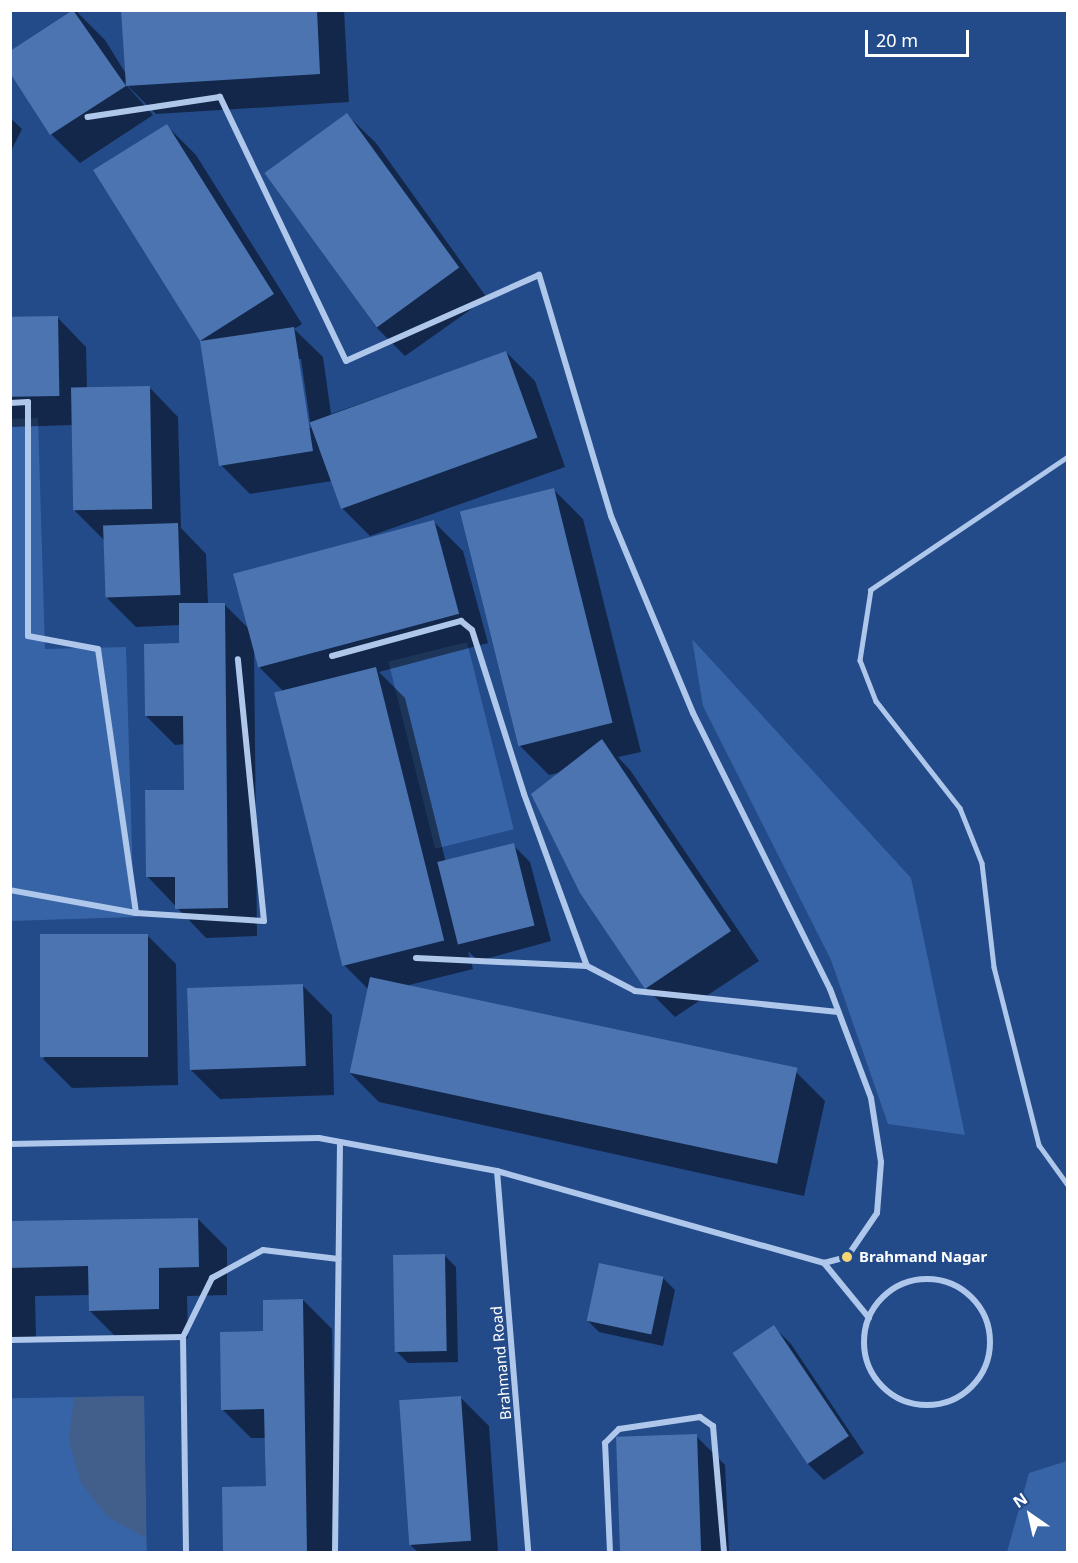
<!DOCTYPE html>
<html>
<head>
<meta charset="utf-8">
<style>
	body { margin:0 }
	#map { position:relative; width:1078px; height:1563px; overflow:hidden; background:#234a89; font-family:"Noto Sans",sans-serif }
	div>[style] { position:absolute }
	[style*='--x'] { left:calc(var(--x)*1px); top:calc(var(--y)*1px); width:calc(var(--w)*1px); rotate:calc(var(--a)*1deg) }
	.green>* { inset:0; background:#3764a6; transform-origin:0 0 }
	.water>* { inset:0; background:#425f8c }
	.shadow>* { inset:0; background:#0007 }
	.building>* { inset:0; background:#4b74b1; transform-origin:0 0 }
	.service>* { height:4.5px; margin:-2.25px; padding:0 2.25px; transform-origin:2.25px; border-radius:2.25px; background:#afc7ea }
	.minor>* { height:6px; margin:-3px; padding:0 3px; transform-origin:3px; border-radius:3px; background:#afc7ea }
	.minor>.ring { margin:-3px; padding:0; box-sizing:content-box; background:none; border:6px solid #afc7ea; border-radius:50% }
	.dots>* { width:16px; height:16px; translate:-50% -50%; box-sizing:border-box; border:3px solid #234a89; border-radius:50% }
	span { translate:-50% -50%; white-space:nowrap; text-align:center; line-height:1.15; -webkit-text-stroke:5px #234a89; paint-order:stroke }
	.poi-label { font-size:15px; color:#fff; font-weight:700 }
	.left { translate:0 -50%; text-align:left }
	.street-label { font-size:15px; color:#fff }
	.frame { position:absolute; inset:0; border:12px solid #fff; pointer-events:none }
	.north { position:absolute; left:1000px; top:1485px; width:60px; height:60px; -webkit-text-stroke:4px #234a89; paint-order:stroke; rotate:326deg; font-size:16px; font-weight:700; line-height:24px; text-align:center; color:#fff }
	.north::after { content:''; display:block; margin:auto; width:21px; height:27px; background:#fff; clip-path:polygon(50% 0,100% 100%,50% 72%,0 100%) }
	.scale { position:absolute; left:865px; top:30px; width:104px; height:27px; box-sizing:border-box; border:3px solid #fff; border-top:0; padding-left:8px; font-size:18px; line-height:21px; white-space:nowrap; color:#fff; -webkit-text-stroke:4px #234a89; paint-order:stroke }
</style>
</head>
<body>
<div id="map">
	<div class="green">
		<i style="clip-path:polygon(38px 418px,45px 649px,126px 647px,134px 917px,11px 921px,10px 419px)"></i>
		<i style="clip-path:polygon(692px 639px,911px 878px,965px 1135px,888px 1124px,831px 960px,703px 706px)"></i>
		<i style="left:467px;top:642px;width:193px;height:81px;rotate:76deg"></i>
		<i style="left:144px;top:1396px;width:156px;height:134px;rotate:89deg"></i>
		<i style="clip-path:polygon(1067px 1461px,1067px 1552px,1007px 1552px,1029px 1473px)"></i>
	</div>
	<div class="water">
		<i style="clip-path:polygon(144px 1396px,146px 1538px,108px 1517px,81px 1483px,69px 1441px,74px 1397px)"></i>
	</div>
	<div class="shadow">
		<i style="clip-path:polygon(123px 10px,344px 10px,349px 102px,156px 114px,121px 79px,153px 115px,80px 163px,51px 134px,10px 53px,76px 11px,105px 40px,126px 74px)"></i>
		<i style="clip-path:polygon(347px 115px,376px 143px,487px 298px,405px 356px,376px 327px,266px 173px)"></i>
		<i style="clip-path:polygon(10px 118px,22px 129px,10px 153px)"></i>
		<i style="clip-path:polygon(evenodd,167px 126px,196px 155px,302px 324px,294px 329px,323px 357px,331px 414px,506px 352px,535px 381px,565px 467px,370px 536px,341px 507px,332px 481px,250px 494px,221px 465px,201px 340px,96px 171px,167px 126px,298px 359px,301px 359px,311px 428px,308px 428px,298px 359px)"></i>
		<i style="clip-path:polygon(57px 317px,86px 347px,87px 389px,149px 387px,178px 417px,181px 528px,206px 554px,208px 604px,224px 604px,249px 629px,434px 522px,463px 551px,488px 643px,379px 672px,405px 698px,446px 863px,513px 845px,530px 862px,551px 941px,478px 961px,468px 951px,473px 969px,405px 986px,796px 1072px,825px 1101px,804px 1196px,379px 1102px,350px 1073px,369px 990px,344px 965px,284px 692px,260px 668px,254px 649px,257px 936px,206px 938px,148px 877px,185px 791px,185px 744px,175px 745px,146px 716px,180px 645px,180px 625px,136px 627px,107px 598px,104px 540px,75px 511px,73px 425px,10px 427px,10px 326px)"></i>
		<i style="clip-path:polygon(554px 490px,583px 519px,641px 752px,618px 757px,630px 770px,759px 961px,675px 1017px,646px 988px,582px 893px,562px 772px,549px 775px,520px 746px)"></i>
		<i style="clip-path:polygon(147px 935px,176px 964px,178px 1085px,72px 1088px,43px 1059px)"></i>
		<i style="clip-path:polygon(303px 986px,332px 1015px,334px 1095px,220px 1099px,191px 1070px)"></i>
		<i style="clip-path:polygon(198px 1219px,227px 1248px,227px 1295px,187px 1296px,188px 1338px,119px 1340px,90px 1311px,90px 1295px,35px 1296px,36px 1337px,10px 1338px,10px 1222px)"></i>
		<i style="clip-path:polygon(445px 1256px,456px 1267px,458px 1362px,408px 1363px,397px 1352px)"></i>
		<i style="clip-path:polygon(663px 1278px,675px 1290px,663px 1346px,599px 1332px,588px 1321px)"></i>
		<i style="clip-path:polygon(303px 1300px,332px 1329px,335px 1552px,224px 1552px,223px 1488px,267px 1487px,267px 1438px,251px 1438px,222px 1409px,265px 1332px)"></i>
		<i style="clip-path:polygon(774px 1327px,791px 1344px,864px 1453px,824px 1480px,807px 1463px)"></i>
		<i style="clip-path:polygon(460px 1397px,489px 1426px,498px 1552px,418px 1552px,411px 1546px)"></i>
		<i style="clip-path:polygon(696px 1436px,725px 1465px,729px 1552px,625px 1552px,619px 1447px)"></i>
	</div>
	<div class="building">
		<i style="clip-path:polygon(73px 10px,126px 86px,50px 135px,10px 73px,10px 51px)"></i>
		<i style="clip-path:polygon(121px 10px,317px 10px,320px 74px,126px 86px)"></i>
		<i style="left:347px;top:113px;width:191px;height:102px;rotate:54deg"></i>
		<i style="clip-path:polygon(167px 124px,274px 294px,200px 341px,294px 327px,313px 451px,219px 466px,200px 341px,93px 170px)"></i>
		<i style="left:58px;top:316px;width:80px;height:48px;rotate:89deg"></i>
		<i style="left:506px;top:351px;width:92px;height:209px;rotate:70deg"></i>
		<i style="left:150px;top:386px;width:123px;height:79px;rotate:89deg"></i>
		<i style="left:554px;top:488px;width:242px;height:97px;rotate:76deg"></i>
		<i style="left:434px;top:520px;width:97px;height:208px;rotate:75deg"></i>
		<i style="left:178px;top:523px;width:72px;height:75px;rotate:88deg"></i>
		<i style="clip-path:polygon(179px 603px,225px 603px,228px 908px,175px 909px,175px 877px,146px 877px,145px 790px,184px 790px,183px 716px,145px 716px,144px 644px,179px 643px)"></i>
		<i style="left:376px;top:667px;width:282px;height:105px;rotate:76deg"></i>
		<i style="clip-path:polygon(602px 739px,731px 931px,645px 989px,580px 893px,531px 794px)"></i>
		<i style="left:514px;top:843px;width:85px;height:79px;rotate:76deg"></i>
		<i style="left:148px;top:934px;width:123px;height:108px;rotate:90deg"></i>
		<i style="left:370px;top:977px;width:437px;height:98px;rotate:12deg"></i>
		<i style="left:303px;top:984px;width:82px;height:116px;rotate:88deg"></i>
		<i style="clip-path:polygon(198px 1218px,199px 1267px,159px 1268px,159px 1309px,89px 1311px,88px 1266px,10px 1268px,10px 1221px)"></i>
		<i style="left:445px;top:1254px;width:97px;height:52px;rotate:89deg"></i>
		<i style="left:599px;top:1263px;width:66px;height:59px;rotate:12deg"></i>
		<i style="clip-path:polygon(303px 1299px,307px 1552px,223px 1552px,222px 1487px,266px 1486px,265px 1453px,264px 1409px,221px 1410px,220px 1332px,263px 1331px,263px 1300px)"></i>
		<i style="left:774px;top:1325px;width:134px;height:50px;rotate:56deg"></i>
		<i style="left:461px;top:1396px;width:145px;height:62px;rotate:86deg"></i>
		<i style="left:697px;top:1434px;width:118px;height:81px;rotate:88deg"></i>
	</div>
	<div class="service">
		<i style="--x:1068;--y:457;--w:238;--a:146"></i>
		<i style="--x:871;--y:590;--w:71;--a:98.9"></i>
		<i style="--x:860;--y:660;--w:44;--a:68.7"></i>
		<i style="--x:876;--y:701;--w:136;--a:51.9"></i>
		<i style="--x:960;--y:808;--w:59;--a:68.2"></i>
		<i style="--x:982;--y:863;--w:105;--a:83.4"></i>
		<i style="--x:994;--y:967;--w:184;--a:75.8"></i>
		<i style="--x:1039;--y:1145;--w:49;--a:54.1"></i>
	</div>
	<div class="minor">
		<i style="--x:10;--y:403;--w:18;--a:-3"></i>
		<i style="--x:28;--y:402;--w:234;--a:90"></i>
		<i style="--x:28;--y:636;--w:71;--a:10.5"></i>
		<i style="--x:98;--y:649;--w:267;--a:81.8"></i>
		<i style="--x:136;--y:913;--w:128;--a:-169.7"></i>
		<i style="--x:332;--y:656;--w:134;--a:-15.2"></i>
		<i style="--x:461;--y:621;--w:14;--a:39"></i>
		<i style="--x:472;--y:630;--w:172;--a:72.4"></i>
		<i style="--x:524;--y:794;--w:183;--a:69.9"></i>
		<i style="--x:587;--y:966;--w:54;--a:27.5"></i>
		<i style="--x:635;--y:991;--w:204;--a:5.9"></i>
		<i style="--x:136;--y:913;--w:128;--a:3.6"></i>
		<i style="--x:264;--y:921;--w:263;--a:-95.7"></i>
		<i style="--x:416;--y:958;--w:171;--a:2.7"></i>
		<i style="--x:10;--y:1144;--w:309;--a:-1.1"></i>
		<i style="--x:319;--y:1138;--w:181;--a:10.5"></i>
		<i style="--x:497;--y:1171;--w:340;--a:15.7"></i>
		<i style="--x:824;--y:1263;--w:24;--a:-15"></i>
		<i style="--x:847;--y:1257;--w:53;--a:-55.7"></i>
		<i style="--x:877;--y:1213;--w:51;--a:-85.5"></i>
		<i style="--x:881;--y:1162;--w:65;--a:-98.9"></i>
		<i style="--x:871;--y:1098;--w:116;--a:-110.6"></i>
		<i style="--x:830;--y:989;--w:308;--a:-116.4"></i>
		<i style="--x:693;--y:713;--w:213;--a:-112.6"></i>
		<i style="--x:611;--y:516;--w:252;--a:-106.6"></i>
		<i style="--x:539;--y:275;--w:211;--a:156"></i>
		<i style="--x:346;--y:361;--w:293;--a:-115.5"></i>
		<i style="--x:220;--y:97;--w:134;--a:171.4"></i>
		<i style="--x:497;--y:1171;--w:382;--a:85.3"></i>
		<i style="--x:824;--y:1263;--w:71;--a:50.7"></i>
		<i class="ring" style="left:864px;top:1279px;width:120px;height:120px"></i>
		<i style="--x:183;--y:1337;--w:66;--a:-63.8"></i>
		<i style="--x:212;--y:1278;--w:58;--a:-28.8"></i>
		<i style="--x:263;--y:1250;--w:76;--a:6.8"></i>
		<i style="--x:10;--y:1340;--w:173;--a:-1"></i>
		<i style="--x:183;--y:1337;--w:215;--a:89.2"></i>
		<i style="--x:335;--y:1552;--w:410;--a:-89.3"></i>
		<i style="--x:610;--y:1552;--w:109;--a:-92.6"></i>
		<i style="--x:605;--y:1443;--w:20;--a:-45"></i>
		<i style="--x:619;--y:1429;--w:82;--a:-8.4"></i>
		<i style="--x:700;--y:1417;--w:16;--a:35"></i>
		<i style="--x:713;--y:1426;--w:126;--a:85"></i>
	</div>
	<div class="dots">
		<i style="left:847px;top:1257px;background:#f5d672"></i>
	</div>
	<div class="poi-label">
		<span class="left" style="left:859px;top:1257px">Brahmand Nagar</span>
	</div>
	<div class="street-label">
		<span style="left:501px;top:1363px;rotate:-95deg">Brahmand Road</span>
	</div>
	<div class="frame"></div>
	<div class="north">N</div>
	<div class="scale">20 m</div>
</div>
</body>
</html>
